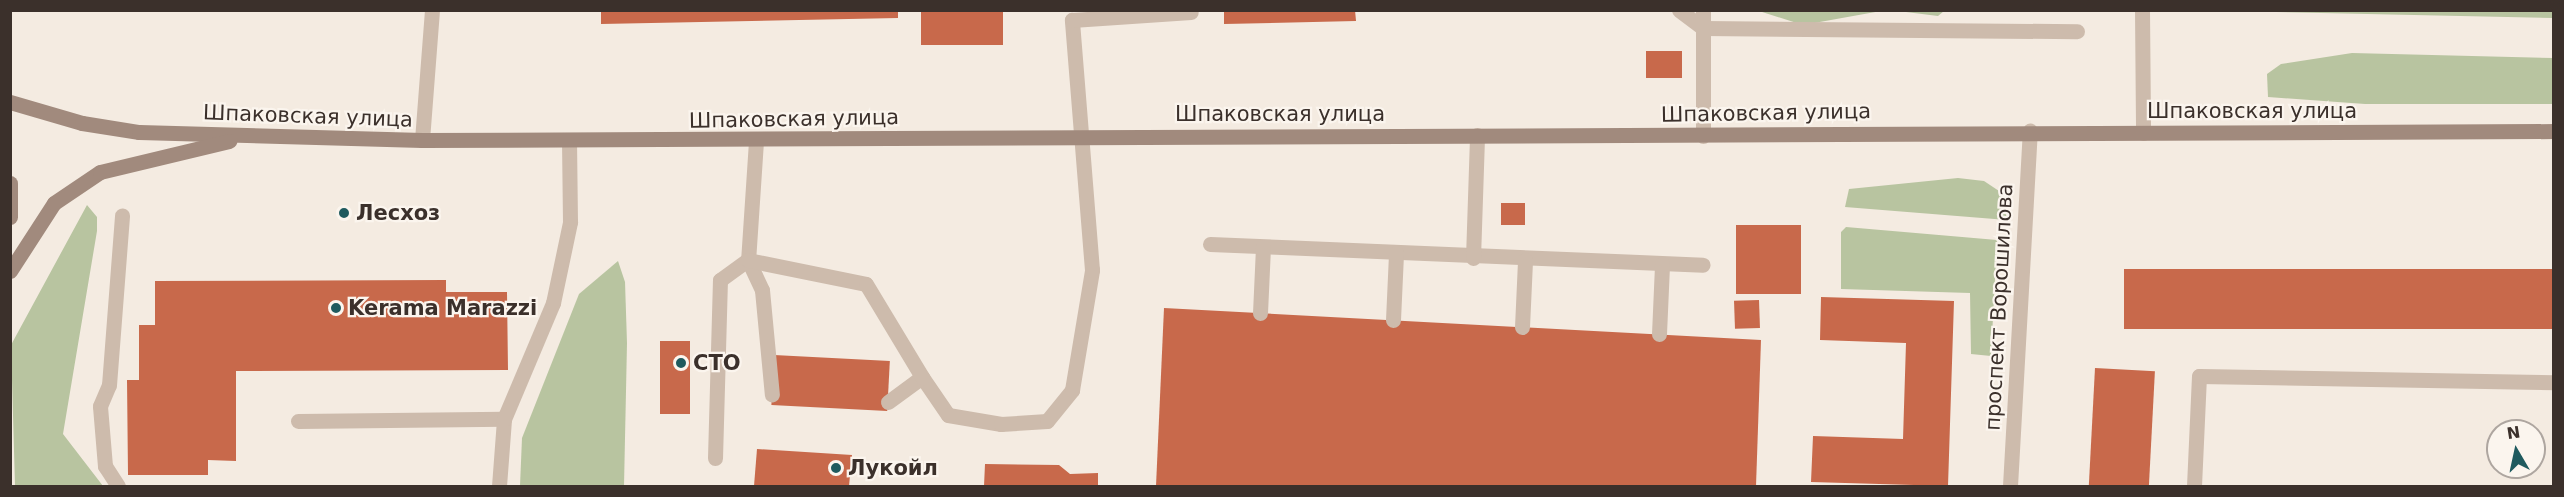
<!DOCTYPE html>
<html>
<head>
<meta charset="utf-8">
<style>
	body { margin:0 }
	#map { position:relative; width:2564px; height:497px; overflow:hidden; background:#f4ebe1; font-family:"DejaVu Sans",sans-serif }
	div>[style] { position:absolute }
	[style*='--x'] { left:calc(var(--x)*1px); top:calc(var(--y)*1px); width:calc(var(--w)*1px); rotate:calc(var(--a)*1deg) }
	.green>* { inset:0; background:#b8c4a0 }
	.building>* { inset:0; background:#c8694b; transform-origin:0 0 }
	.service>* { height:15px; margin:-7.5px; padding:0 7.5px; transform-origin:7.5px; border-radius:7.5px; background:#cdbbac }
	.tertiary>* { height:15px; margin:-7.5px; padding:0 7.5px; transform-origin:7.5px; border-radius:7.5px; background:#cdbbac }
	.secondary>* { height:15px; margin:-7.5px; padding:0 7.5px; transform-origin:7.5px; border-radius:7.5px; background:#a18a7d }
	.dots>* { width:16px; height:16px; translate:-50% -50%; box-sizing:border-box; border:3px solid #fbf5ee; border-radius:50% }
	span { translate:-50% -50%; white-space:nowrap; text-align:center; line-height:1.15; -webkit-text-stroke:4.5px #fbf5ee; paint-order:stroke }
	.street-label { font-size:21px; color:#3b302b }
	.poi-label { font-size:21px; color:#3b302b; font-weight:700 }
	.left { translate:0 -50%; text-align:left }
	.frame { position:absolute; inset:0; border:12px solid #3b302b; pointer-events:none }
	.north { position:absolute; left:2486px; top:419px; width:60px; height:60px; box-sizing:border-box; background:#fbf5ee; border:2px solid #aea6a0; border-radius:50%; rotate:351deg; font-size:16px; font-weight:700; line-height:24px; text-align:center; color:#3b302b }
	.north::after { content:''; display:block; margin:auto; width:21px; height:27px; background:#1f5a5e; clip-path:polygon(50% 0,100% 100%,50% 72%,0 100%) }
</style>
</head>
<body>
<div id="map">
	<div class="green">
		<i style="clip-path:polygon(2553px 10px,2553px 18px,2228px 11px,2228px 10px)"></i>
		<i style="clip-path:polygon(1759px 11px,1881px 11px,1803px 25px)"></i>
		<i style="clip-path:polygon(1898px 11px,1944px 11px,1938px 16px)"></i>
		<i style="clip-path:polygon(2352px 53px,2553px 58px,2553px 104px,2365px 104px,2268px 97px,2267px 74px,2281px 64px)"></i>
		<i style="clip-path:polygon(1958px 178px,1984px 181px,2002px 193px,2007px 220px,1845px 207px,1849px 189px)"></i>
		<i style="clip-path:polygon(87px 205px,97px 217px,97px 231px,63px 434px,103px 486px,15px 486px,11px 345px)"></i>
		<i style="clip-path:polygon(1846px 227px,1997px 240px,1991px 356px,1971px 354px,1970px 293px,1841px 289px,1841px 232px)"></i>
		<i style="clip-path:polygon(618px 261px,625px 282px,627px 343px,624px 486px,520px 486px,522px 438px,579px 294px)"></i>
	</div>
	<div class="building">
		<i style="clip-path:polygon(601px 10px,898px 10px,898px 18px,601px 24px)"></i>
		<i style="left:921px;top:10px;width:82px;height:35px"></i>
		<i style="clip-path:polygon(1224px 10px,1355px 10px,1356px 21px,1224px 24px)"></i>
		<i style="left:1646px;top:51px;width:36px;height:27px"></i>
		<i style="left:1501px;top:203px;width:24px;height:22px"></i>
		<i style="left:1736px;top:225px;width:65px;height:69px"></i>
		<i style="left:2124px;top:269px;width:430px;height:60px"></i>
		<i style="clip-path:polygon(446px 280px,446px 292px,507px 292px,508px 370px,236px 371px,236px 461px,208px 460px,208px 475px,128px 475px,127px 380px,139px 380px,139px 325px,155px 325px,155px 281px)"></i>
		<i style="clip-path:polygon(1821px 297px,1954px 301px,1948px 486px,1811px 482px,1813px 436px,1903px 439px,1906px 343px,1820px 340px)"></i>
		<i style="left:1759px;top:300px;width:28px;height:25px;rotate:88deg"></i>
		<i style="clip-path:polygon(1164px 308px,1761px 340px,1756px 486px,1156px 486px)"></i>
		<i style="left:660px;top:341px;width:30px;height:73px"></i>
		<i style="left:774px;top:355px;width:116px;height:50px;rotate:3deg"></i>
		<i style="left:2095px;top:368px;width:60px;height:118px;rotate:3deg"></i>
		<i style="clip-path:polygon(757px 449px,852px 455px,849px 486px,754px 486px)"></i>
		<i style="clip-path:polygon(985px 464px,1059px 465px,1070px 474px,1098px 473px,1098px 486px,984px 486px)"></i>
	</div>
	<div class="service">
		<i style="--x:1679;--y:10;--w:30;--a:37"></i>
		<i style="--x:1703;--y:28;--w:374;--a:0.5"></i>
		<i style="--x:2142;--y:10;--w:123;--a:89.5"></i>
		<i style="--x:1703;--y:136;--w:126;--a:-90"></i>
		<i style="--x:422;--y:140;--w:130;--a:-85.6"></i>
		<i style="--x:756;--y:141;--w:119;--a:93.8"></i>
		<i style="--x:748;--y:260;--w:33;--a:65"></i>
		<i style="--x:762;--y:290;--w:105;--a:84.6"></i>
		<i style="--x:1210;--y:244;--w:493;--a:2.4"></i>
		<i style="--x:1473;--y:258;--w:123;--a:-88.1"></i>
		<i style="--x:1260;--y:313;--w:66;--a:-87.4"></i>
		<i style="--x:1393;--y:320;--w:67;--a:-87.4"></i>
		<i style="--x:1522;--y:327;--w:67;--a:-87.4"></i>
		<i style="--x:1659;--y:334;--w:70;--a:-87.5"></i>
		<i style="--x:888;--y:402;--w:42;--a:-36.3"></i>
		<i style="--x:922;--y:377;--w:46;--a:55.6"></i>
		<i style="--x:948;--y:415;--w:54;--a:9.6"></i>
		<i style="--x:1001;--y:424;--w:46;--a:-3.7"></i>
		<i style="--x:1047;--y:421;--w:40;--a:-51"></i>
		<i style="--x:1072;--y:390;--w:122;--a:-80.5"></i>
		<i style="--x:1092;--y:270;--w:251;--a:-94.6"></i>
		<i style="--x:1072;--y:20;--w:119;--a:-3.8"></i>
		<i style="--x:298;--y:421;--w:206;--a:-0.6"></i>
		<i style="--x:715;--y:458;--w:178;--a:-88.4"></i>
		<i style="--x:720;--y:280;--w:34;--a:-36"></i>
		<i style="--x:748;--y:260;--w:120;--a:11.5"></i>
		<i style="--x:866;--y:284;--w:109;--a:58.9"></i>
		<i style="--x:118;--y:486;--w:24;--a:-123"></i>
		<i style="--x:105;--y:466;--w:60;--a:-94.8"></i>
		<i style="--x:100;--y:406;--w:23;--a:-67"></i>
		<i style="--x:109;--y:385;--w:170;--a:-85.6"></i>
		<i style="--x:499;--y:486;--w:67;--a:-85.7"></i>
		<i style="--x:504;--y:419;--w:126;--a:-67.1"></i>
		<i style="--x:553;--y:303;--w:83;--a:-78.1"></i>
		<i style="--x:570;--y:222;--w:82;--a:-90.7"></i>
		<i style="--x:2194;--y:486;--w:110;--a:-87.4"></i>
		<i style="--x:2199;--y:376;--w:355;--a:1"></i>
	</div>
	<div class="tertiary">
		<i style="--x:2010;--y:486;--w:356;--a:-86.8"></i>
	</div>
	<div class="secondary">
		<i style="--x:10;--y:102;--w:75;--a:16.3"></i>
		<i style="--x:82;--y:123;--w:58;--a:9"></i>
		<i style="--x:139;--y:132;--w:283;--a:1.6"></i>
		<i style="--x:422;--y:140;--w:2132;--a:-0.24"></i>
		<i style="--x:10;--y:183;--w:34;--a:90"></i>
		<i style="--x:10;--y:271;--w:81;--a:-57.1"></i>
		<i style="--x:54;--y:203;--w:55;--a:-34"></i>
		<i style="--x:100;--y:172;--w:133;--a:-13.5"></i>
	</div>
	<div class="dots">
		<i style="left:344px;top:213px;background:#1f5a5e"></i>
		<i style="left:336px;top:308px;background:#1f5a5e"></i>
		<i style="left:681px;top:363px;background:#1f5a5e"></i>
		<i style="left:836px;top:468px;background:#1f5a5e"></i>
	</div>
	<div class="street-label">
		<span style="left:2252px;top:111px">Шпаковская улица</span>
		<span style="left:1766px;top:113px;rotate:-1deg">Шпаковская улица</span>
		<span style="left:1280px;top:114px">Шпаковская улица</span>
		<span style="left:308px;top:116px;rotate:2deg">Шпаковская улица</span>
		<span style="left:794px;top:119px;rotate:-1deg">Шпаковская улица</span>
		<span style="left:1999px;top:307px;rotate:-87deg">проспект Ворошилова</span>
	</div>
	<div class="poi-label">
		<span class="left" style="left:356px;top:213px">Лесхоз</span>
		<span class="left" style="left:348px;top:308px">Kerama Marazzi</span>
		<span class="left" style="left:693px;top:363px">СТО</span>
		<span class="left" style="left:848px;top:468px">Лукойл</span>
	</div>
	<div class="frame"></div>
	<div class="north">N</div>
</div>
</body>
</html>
